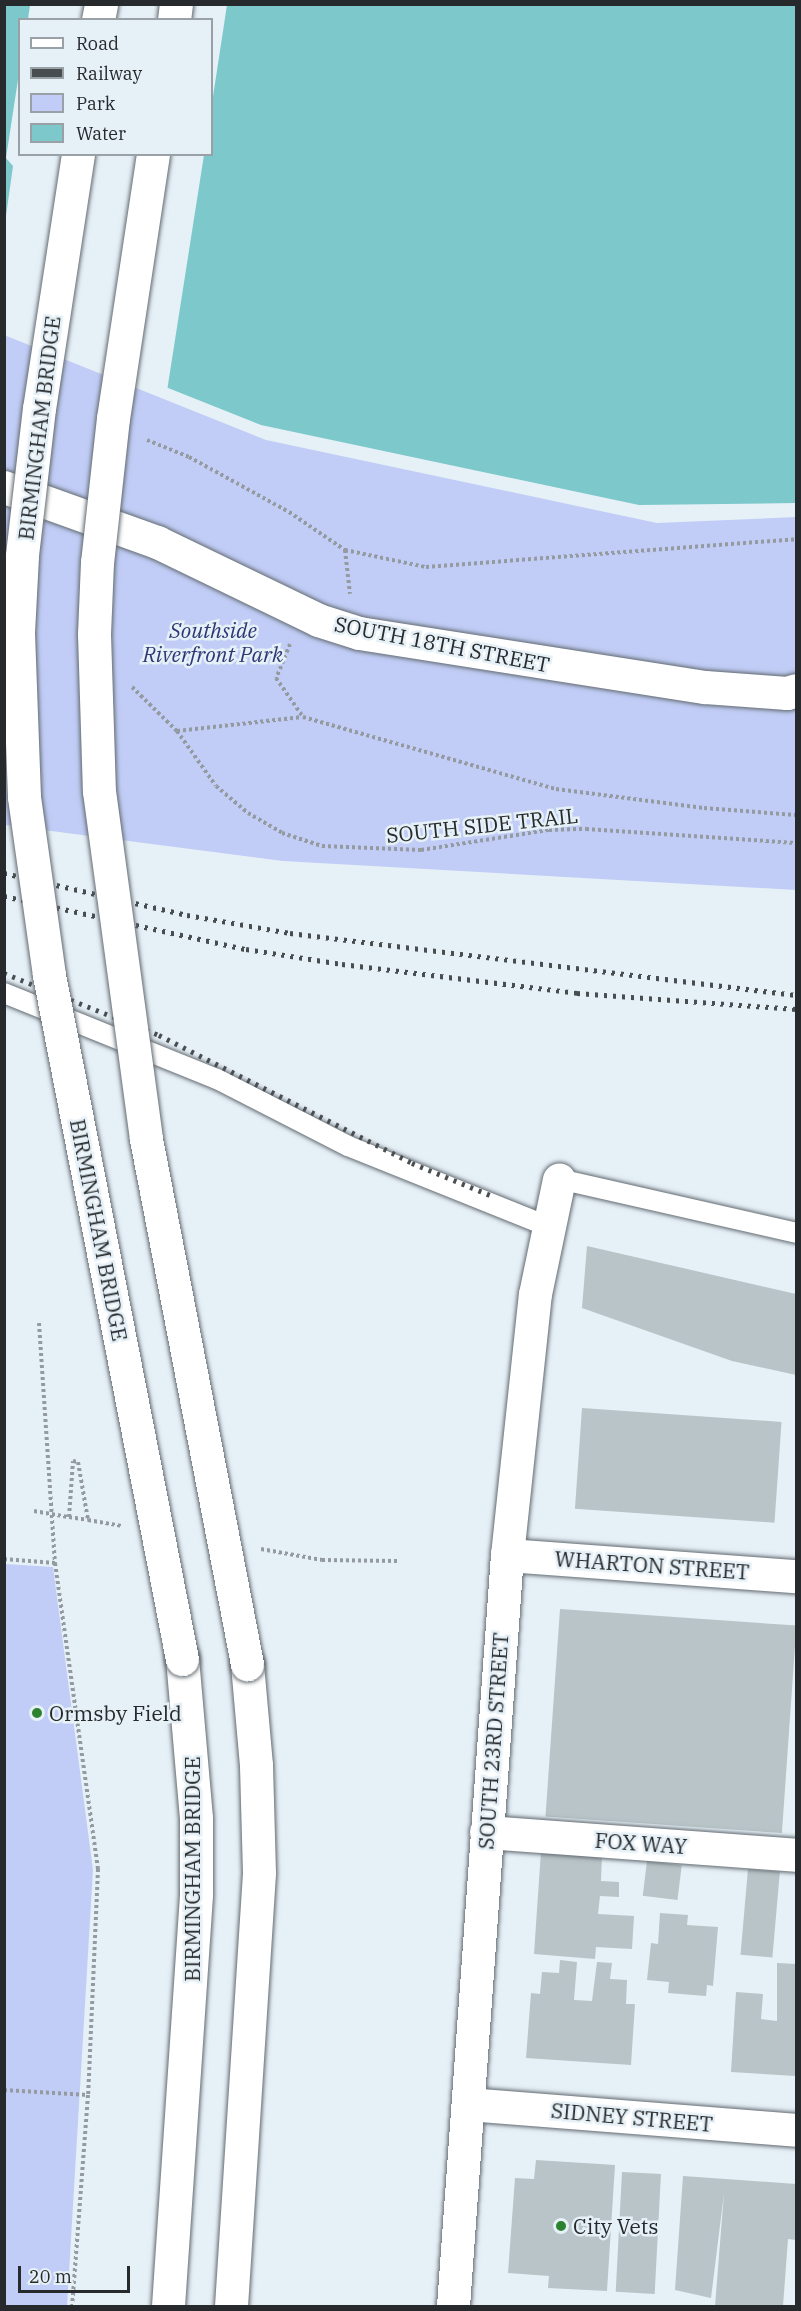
<!DOCTYPE html>
<html>
<head>
<meta charset="utf-8">
<style>
	body { margin:0 }
	#map { position:relative; width:801px; height:2311px; overflow:hidden; background:#e6f0f7; font-family:"IBM Plex Serif",serif }
	div>[style] { position:absolute }
	[style*='--x'] { left:calc(var(--x)*1px); top:calc(var(--y)*1px); width:calc(var(--w)*1px); rotate:calc(var(--a)*1deg) }
	.green>* { inset:0; background:#c1cdf6 }
	.water>* { inset:0; background:#7cc8cb }
	.pier>* { inset:0; background:#e6f0f7 }
	.building>* { inset:0; background:#b8c4c7; transform-origin:0 0 }
	.path>* { height:4px; margin-top:-2px; transform-origin:0; background:repeating-linear-gradient(90deg,#949ba0 0 3px,transparent 0 6px) }
	.roads { filter:drop-shadow(0 0 2px #636b71) drop-shadow(0 0 2px #636b71) }
	.service>* { height:20px; margin:-10px; padding:0 10px; transform-origin:10px; border-radius:10px; background:#fff }
	.minor>* { height:33px; margin:-16.5px; padding:0 16.5px; transform-origin:16.5px; border-radius:16.5px; background:#fff }
	.primary>* { height:33px; margin:-16.5px; padding:0 16.5px; transform-origin:16.5px; border-radius:16.5px; background:#fff }
	.rail>* { height:4.5px; margin-top:-2.25px; transform-origin:0; background:repeating-linear-gradient(90deg,#484d50 0 3px,transparent 0 9px) }
	.bridges { filter:drop-shadow(0 0 2px #636b71) drop-shadow(0 0 2px #636b71) }
	.primary-bridge>* { height:33px; margin:-16.5px; padding:0 16.5px; transform-origin:16.5px; border-radius:16.5px; background:#fff }
	.dots>* { width:16px; height:16px; translate:-50% -50%; box-sizing:border-box; border:3px solid #e6f0f7; border-radius:50% }
	span { translate:-50% -50%; white-space:nowrap; text-align:center; line-height:1.15; -webkit-text-stroke:5px #e6f0f7; paint-order:stroke }
	.street-label { font-size:21px; color:#262a2c }
	.park-label { font-size:21px; color:#2d3875; font-style:italic }
	.poi-label { font-size:21px; color:#262a2c }
	.left { translate:0 -50%; text-align:left }
	.frame { position:absolute; inset:0; border:6px solid #262a2c; pointer-events:none }
	.legend { position:absolute; left:18px; top:18px; width:195px; height:138px; box-sizing:border-box; background:#e6f0f7; border:2px solid #99a1a6; margin:0; padding:8px 10px; list-style:none; font-size:18px; color:#262a2c }
	.legend li { display:flex; align-items:center; gap:12px; height:30px }
	.legend b { width:30px; border:2px solid #99a1a6 }
	.scale { position:absolute; left:18px; top:2266px; width:112px; height:27px; box-sizing:border-box; border:3px solid #262a2c; border-top:0; padding-left:8px; font-size:18px; line-height:21px; white-space:nowrap; color:#262a2c; -webkit-text-stroke:4px #e6f0f7; paint-order:stroke }
</style>
</head>
<body>
<div id="map">
	<div class="green">
		<i style="clip-path:polygon(4px 335px,266px 440px,657px 523px,796px 517px,796px 890px,283px 861px,5px 825px)"></i>
		<i style="clip-path:polygon(5px 1564px,53px 1567px,93px 1870px,67px 2306px,5px 2306px)"></i>
	</div>
	<div class="water">
		<i style="clip-path:polygon(evenodd,4px 5px,796px 5px,796px 503px,639px 505px,261px 425px,5px 323px,4px 5px,20px 20px,212px 20px,212px 154px,20px 154px,20px 20px)"></i>
	</div>
	<div class="pier">
		<i style="clip-path:polygon(30px 5px,227px 5px,212px 103px,212px 20px,28px 19px)"></i>
		<i style="clip-path:polygon(19px 73px,20px 154px,204px 155px,167px 391px,4px 326px,5px 223px,13px 166px,6px 158px)"></i>
	</div>
	<div class="building">
		<i style="clip-path:polygon(587px 1246px,796px 1294px,796px 1375px,732px 1361px,582px 1308px)"></i>
		<i style="left:582px;top:1408px;width:200px;height:101px;rotate:4deg"></i>
		<i style="left:560px;top:1609px;width:237px;height:208px;rotate:4deg"></i>
		<i style="clip-path:polygon(541px 1851px,602px 1855px,601px 1881px,619px 1882px,619px 1897px,600px 1896px,598px 1914px,634px 1916px,632px 1949px,596px 1947px,595px 1959px,534px 1954px)"></i>
		<i style="left:647px;top:1861px;width:35px;height:35px;rotate:7deg"></i>
		<i style="left:748px;top:1869px;width:32px;height:86px;rotate:5deg"></i>
		<i style="clip-path:polygon(660px 1913px,688px 1915px,687px 1925px,718px 1927px,713px 1986px,707px 1985px,706px 1996px,668px 1993px,669px 1982px,647px 1980px,651px 1943px,658px 1944px)"></i>
		<i style="clip-path:polygon(560px 1960px,577px 1962px,574px 2000px,592px 2001px,597px 1962px,612px 1963px,610px 1979px,627px 1980px,626px 2004px,635px 2004px,631px 2065px,526px 2058px,531px 1993px,540px 1994px,542px 1972px,559px 1973px)"></i>
		<i style="clip-path:polygon(777px 1963px,796px 1964px,796px 2076px,731px 2072px,736px 1992px,763px 1994px,761px 2019px,777px 2021px)"></i>
		<i style="clip-path:polygon(536px 2160px,615px 2165px,607px 2291px,548px 2288px,549px 2276px,508px 2273px,515px 2178px,534px 2179px)"></i>
		<i style="left:622px;top:2172px;width:39px;height:120px;rotate:3deg"></i>
		<i style="clip-path:polygon(683px 2176px,796px 2184px,796px 2240px,788px 2239px,783px 2306px,715px 2306px,724px 2193px,711px 2298px,675px 2290px)"></i>
	</div>
	<div class="path">
		<i style="--x:147;--y:440;--w:45;--a:22"></i>
		<i style="--x:189;--y:457;--w:114;--a:28.8"></i>
		<i style="--x:289;--y:512;--w:68;--a:34.2"></i>
		<i style="--x:345;--y:550;--w:83;--a:11.9"></i>
		<i style="--x:426;--y:567;--w:371;--a:-4.3"></i>
		<i style="--x:345;--y:550;--w:44;--a:83.5"></i>
		<i style="--x:290;--y:644;--w:37;--a:112"></i>
		<i style="--x:276;--y:678;--w:47;--a:55.3"></i>
		<i style="--x:303;--y:717;--w:263;--a:15.9"></i>
		<i style="--x:556;--y:789;--w:149;--a:7.3"></i>
		<i style="--x:704;--y:808;--w:92;--a:4.4"></i>
		<i style="--x:132;--y:687;--w:63;--a:44.4"></i>
		<i style="--x:177;--y:731;--w:67;--a:54.7"></i>
		<i style="--x:216;--y:786;--w:42;--a:40.2"></i>
		<i style="--x:248;--y:813;--w:39;--a:30"></i>
		<i style="--x:282;--y:833;--w:42;--a:18"></i>
		<i style="--x:322;--y:846;--w:99;--a:2.3"></i>
		<i style="--x:421;--y:850;--w:130;--a:-8.9"></i>
		<i style="--x:549;--y:830;--w:37;--a:-2"></i>
		<i style="--x:586;--y:829;--w:210;--a:3.8"></i>
		<i style="--x:177;--y:731;--w:126;--a:-6.4"></i>
		<i style="--x:39;--y:1323;--w:241;--a:86.2"></i>
		<i style="--x:55;--y:1563;--w:309;--a:82"></i>
		<i style="--x:98;--y:1869;--w:226;--a:92.5"></i>
		<i style="--x:88;--y:2095;--w:212;--a:94.3"></i>
		<i style="--x:34;--y:1511;--w:36;--a:10"></i>
		<i style="--x:69;--y:1517;--w:56;--a:-85.9"></i>
		<i style="--x:73;--y:1461;--w:5;--a:11"></i>
		<i style="--x:78;--y:1462;--w:59;--a:80.2"></i>
		<i style="--x:88;--y:1520;--w:34;--a:10"></i>
		<i style="--x:69;--y:1517;--w:19;--a:9"></i>
		<i style="--x:261;--y:1549;--w:62;--a:10.2"></i>
		<i style="--x:322;--y:1560;--w:75;--a:0.8"></i>
		<i style="--x:4;--y:1559;--w:51;--a:4.5"></i>
		<i style="--x:4;--y:2090;--w:84;--a:3.4"></i>
	</div>
	<div class="roads">
		<div class="service">
			<i style="--x:4;--y:993;--w:230;--a:22"></i>
			<i style="--x:217;--y:1079;--w:147;--a:27.1"></i>
			<i style="--x:348;--y:1146;--w:214;--a:21.9"></i>
			<i style="--x:559;--y:1179;--w:243;--a:12.8"></i>
		</div>
		<div class="minor">
			<i style="--x:4;--y:487;--w:163;--a:19.8"></i>
			<i style="--x:157;--y:542;--w:179;--a:25.8"></i>
			<i style="--x:318;--y:620;--w:43;--a:17.6"></i>
			<i style="--x:359;--y:633;--w:350;--a:8.9"></i>
			<i style="--x:705;--y:687;--w:82;--a:4.2"></i>
			<i style="--x:787;--y:693;--w:9;--a:-18"></i>
			<i style="--x:507;--y:1555;--w:290;--a:4.2"></i>
			<i style="--x:486;--y:1832;--w:311;--a:4.2"></i>
			<i style="--x:468;--y:2104;--w:329;--a:4.5"></i>
			<i style="--x:453;--y:2306;--w:753;--a:-85.89"></i>
			<i style="--x:507;--y:1555;--w:262;--a:-83.9"></i>
			<i style="--x:535;--y:1294;--w:117;--a:-78.2"></i>
		</div>
		<div class="primary">
			<i style="--x:98;--y:20;--w:16;--a:-79"></i>
			<i style="--x:174;--y:20;--w:16;--a:-83"></i>
			<i style="--x:168;--y:2306;--w:413;--a:-86.1"></i>
			<i style="--x:196;--y:1894;--w:76;--a:-90"></i>
			<i style="--x:196;--y:1818;--w:160;--a:-95"></i>
			<i style="--x:231;--y:2306;--w:434;--a:-86.3"></i>
			<i style="--x:259;--y:1873;--w:108;--a:-91.6"></i>
			<i style="--x:256;--y:1765;--w:101;--a:-95.1"></i>
		</div>
	</div>
	<div class="rail">
		<i style="--x:4;--y:873;--w:188;--a:12.9"></i>
		<i style="--x:187;--y:915;--w:105;--a:9.9"></i>
		<i style="--x:290;--y:933;--w:510;--a:6.99"></i>
		<i style="--x:4;--y:896;--w:248;--a:12.4"></i>
		<i style="--x:246;--y:949;--w:97;--a:8.9"></i>
		<i style="--x:342;--y:964;--w:237;--a:7"></i>
		<i style="--x:577;--y:993;--w:220;--a:4.2"></i>
		<i style="--x:4;--y:973;--w:167;--a:21.8"></i>
		<i style="--x:159;--y:1035;--w:284;--a:26.8"></i>
		<i style="--x:412;--y:1163;--w:90;--a:22.3"></i>
	</div>
	<div class="bridges">
		<div class="primary-bridge">
			<i style="--x:78;--y:154;--w:257;--a:98.7"></i>
			<i style="--x:39;--y:408;--w:149;--a:96.6"></i>
			<i style="--x:22;--y:556;--w:77;--a:93"></i>
			<i style="--x:18;--y:633;--w:164;--a:87.9"></i>
			<i style="--x:24;--y:797;--w:180;--a:82"></i>
			<i style="--x:49;--y:975;--w:697;--a:79"></i>
			<i style="--x:153;--y:154;--w:267;--a:98.6"></i>
			<i style="--x:113;--y:418;--w:145;--a:96.3"></i>
			<i style="--x:97;--y:562;--w:72;--a:92.4"></i>
			<i style="--x:94;--y:634;--w:157;--a:88.2"></i>
			<i style="--x:99;--y:791;--w:351;--a:82.3"></i>
			<i style="--x:146;--y:1139;--w:535;--a:79.11"></i>
		</div>
	</div>
	<div class="dots">
		<i style="left:37px;top:1713px;background:#2d822f"></i>
		<i style="left:561px;top:2226px;background:#2d822f"></i>
	</div>
	<div class="street-label">
		<span style="left:39px;top:428px;rotate:-83deg">BIRMINGHAM BRIDGE</span>
		<span style="left:442px;top:644px;rotate:11deg">SOUTH 18TH STREET</span>
		<span style="left:482px;top:825px;rotate:-6deg">SOUTH SIDE TRAIL</span>
		<span style="left:99px;top:1230px;rotate:79deg">BIRMINGHAM BRIDGE</span>
		<span style="left:652px;top:1565px;rotate:4deg">WHARTON STREET</span>
		<span style="left:493px;top:1741px;rotate:-86deg">SOUTH 23RD STREET</span>
		<span style="left:641px;top:1843px;rotate:4deg">FOX WAY</span>
		<span style="left:192px;top:1869px;rotate:-90deg">BIRMINGHAM BRIDGE</span>
		<span style="left:632px;top:2117px;rotate:5deg">SIDNEY STREET</span>
	</div>
	<div class="park-label">
		<span style="left:213px;top:642px">Southside<br>Riverfront Park</span>
	</div>
	<div class="poi-label">
		<span class="left" style="left:49px;top:1713px">Ormsby Field</span>
		<span class="left" style="left:573px;top:2226px">City Vets</span>
	</div>
	<div class="frame"></div>
	<ul class="legend">
	<li><b style="height:8px;background:#fff"></b>Road</li>
	<li><b style="height:8px;background:#484d50"></b>Railway</li>
	<li><b style="height:16px;background:#c1cdf6"></b>Park</li>
	<li><b style="height:16px;background:#7cc8cb"></b>Water</li>
	</ul>
	<div class="scale">20 m</div>
</div>
</body>
</html>
